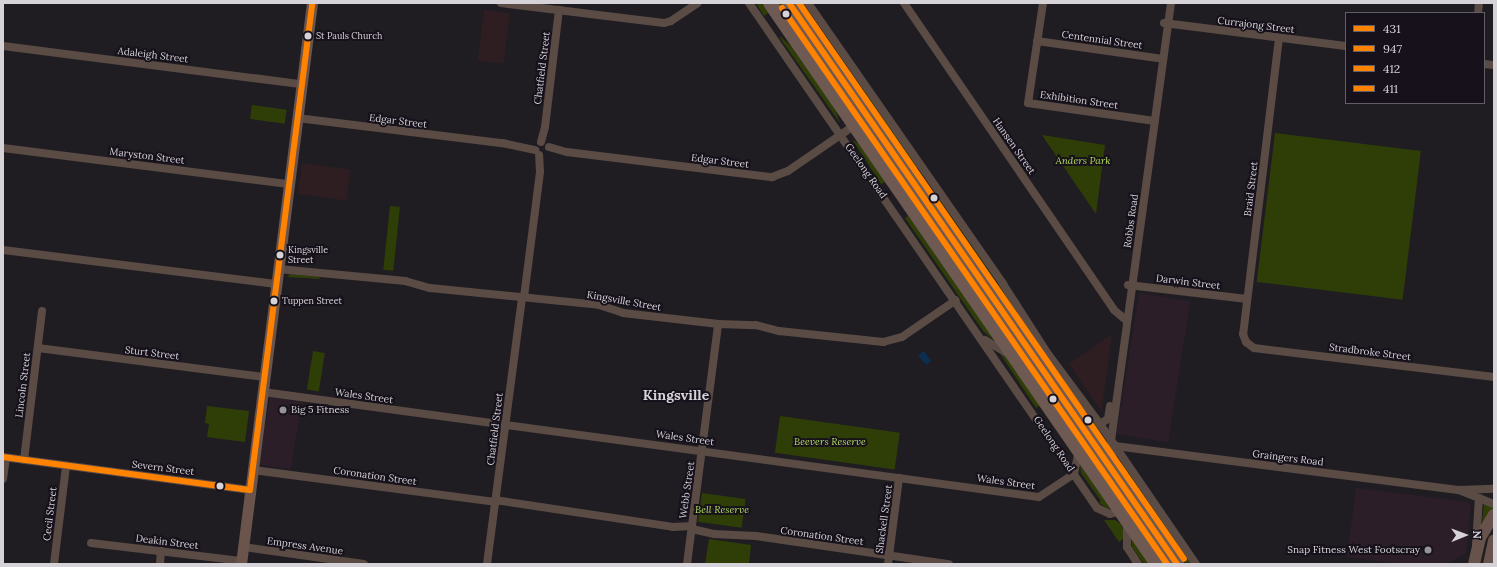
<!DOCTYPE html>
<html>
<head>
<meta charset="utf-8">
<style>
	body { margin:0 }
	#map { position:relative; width:1497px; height:567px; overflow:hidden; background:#1f1d22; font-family:Lora,serif }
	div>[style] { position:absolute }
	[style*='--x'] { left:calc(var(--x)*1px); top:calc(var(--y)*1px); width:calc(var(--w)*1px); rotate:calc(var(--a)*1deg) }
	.commercial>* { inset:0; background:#2c1e28; transform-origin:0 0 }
	.education>* { inset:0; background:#2f1e21; transform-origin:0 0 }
	.green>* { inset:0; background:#2f3e07; transform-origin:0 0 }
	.water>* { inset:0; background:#0b2f50 }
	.street>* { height:8px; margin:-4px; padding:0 4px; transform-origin:4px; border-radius:4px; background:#5b4b45 }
	.secondary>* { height:11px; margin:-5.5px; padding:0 5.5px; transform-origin:5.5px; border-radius:5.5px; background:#6a544c }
	.primary>* { height:12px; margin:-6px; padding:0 6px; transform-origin:6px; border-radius:6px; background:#67534b }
	.highway>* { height:14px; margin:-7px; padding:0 7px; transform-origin:7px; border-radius:7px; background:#6f5a53 }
	.bus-1>* { height:6px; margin:-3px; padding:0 3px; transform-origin:3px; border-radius:3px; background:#ff8200 }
	.bus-2>* { height:6px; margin:-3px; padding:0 3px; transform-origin:3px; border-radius:3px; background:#ff8200 }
	.bus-3>* { height:6px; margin:-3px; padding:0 3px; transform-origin:3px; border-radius:3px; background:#ff8200 }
	.bus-4>* { height:6px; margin:-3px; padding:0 3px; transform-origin:3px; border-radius:3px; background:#ff8200 }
	.dots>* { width:11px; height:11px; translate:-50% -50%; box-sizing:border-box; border:2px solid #16111a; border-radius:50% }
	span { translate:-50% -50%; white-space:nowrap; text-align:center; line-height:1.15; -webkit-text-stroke:4px #16111a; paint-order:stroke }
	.bus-label { font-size:9px; color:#d5d2d8 }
	.left { translate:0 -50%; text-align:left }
	.street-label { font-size:10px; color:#d5d2d8 }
	.park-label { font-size:10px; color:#b3dc60; font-style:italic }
	.poi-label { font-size:10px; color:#d5d2d8 }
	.right { translate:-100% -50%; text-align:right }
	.district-label { font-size:14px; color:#d5d2d8; font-weight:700 }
	.frame { position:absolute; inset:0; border:4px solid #d5d2d8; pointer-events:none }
	.legend { position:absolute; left:1345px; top:12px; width:140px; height:92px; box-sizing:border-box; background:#16111a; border:1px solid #625e66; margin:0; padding:5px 7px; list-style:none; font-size:12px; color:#d5d2d8 }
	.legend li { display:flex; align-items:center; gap:8px; height:20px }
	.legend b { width:20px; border:1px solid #625e66 }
	.north { position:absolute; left:1445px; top:515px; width:40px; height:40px; -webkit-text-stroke:3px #16111a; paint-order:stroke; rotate:89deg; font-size:11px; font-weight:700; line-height:16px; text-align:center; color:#d5d2d8 }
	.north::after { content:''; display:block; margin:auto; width:14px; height:18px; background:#d5d2d8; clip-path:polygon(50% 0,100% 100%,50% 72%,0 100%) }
</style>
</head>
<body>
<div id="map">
	<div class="commercial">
		<i style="left:1139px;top:293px;width:52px;height:143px;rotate:9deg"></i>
		<i style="left:270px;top:397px;width:32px;height:68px;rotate:9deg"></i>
		<i style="clip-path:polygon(1356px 488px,1468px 502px,1471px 506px,1466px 553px,1447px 564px,1401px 564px,1347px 557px)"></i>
	</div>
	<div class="education">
		<i style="left:484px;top:10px;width:26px;height:51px;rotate:7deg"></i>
		<i style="left:302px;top:163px;width:49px;height:31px;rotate:8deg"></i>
		<i style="clip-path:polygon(1112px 334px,1102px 408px,1099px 408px,1069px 364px)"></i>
	</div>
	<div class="green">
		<i style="clip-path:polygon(756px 3px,762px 3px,768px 13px,764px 16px)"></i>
		<i style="clip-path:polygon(778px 3px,782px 3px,819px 55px,825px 70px)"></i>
		<i style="clip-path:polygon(818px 26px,918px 167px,914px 170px,816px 30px)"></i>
		<i style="clip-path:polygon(781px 37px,791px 46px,835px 109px,840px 123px,780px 38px)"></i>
		<i style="left:252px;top:105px;width:35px;height:14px;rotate:8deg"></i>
		<i style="clip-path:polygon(866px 129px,877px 140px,1030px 364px,1027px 364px)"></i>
		<i style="left:1275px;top:133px;width:147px;height:150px;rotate:7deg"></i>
		<i style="clip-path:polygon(1042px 135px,1105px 145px,1096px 214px,1046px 141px)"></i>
		<i style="clip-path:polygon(852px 139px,859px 144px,886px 182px,881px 184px)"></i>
		<i style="clip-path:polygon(939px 199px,1043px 349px,1042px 351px,1034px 346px,934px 202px)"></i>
		<i style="left:390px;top:206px;width:10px;height:64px;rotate:6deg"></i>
		<i style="clip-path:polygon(908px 216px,909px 217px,996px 342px,983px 331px,905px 218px)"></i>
		<i style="clip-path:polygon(290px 274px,319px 277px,320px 279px,287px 277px)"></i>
		<i style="left:313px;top:351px;width:12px;height:39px;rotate:9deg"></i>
		<i style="clip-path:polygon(999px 352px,1008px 359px,1040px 405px,1036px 408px)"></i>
		<i style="clip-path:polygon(1047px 364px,1056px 368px,1073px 394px,1071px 395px,1063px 387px)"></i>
		<i style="clip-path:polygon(207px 406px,249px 411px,245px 442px,207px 437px,209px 424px,205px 423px)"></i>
		<i style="left:780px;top:416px;width:121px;height:37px;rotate:8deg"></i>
		<i style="clip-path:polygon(1095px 423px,1108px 445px,1109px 454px,1090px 427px)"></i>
		<i style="clip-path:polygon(1121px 462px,1191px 564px,1187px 564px,1172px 545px,1121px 472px,1118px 464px)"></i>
		<i style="clip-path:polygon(1080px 465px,1110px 508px,1109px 509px,1099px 503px,1101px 501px,1081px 473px)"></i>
		<i style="left:702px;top:493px;width:44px;height:29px;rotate:8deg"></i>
		<i style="clip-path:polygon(1484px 503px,1494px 509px,1482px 523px)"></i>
		<i style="clip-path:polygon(1130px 508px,1170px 564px,1164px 564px,1128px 511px)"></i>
		<i style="clip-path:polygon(1104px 520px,1115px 520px,1121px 524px,1124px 530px,1123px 539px,1119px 542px)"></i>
		<i style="clip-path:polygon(1131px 537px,1150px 564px,1144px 564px,1132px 547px)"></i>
		<i style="clip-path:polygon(709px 539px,751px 545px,749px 564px,705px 564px)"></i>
	</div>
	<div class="water">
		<i style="clip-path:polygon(924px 351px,931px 361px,926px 365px,918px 355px)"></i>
	</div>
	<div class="street">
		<i style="--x:501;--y:3;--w:164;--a:7"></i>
		<i style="--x:664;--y:23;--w:7;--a:-16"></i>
		<i style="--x:671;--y:21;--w:32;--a:-34"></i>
		<i style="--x:749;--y:3;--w:613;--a:55.43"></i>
		<i style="--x:1097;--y:508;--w:14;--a:25"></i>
		<i style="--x:1110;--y:514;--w:11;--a:-15"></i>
		<i style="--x:808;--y:3;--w:342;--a:55.2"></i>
		<i style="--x:1003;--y:284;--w:83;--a:57.3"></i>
		<i style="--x:1048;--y:354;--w:87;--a:53.4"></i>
		<i style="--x:1100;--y:424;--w:170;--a:55.6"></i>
		<i style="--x:904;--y:3;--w:372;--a:55.6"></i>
		<i style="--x:1114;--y:310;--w:17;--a:40"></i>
		<i style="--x:1043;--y:3;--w:101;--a:98.5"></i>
		<i style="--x:1028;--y:103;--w:128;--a:8.1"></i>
		<i style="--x:1478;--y:13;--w:10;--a:-84"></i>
		<i style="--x:1164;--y:23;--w:183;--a:7.2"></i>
		<i style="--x:1279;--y:38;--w:298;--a:96.9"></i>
		<i style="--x:1243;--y:334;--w:9;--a:69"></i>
		<i style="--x:1246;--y:342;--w:10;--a:37"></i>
		<i style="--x:1254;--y:348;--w:242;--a:6.9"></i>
		<i style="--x:1037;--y:41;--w:127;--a:8.1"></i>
		<i style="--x:3;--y:46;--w:300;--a:7.3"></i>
		<i style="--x:1484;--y:64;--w:10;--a:6"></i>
		<i style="--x:297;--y:118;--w:207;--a:7"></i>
		<i style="--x:502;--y:143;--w:34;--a:12"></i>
		<i style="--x:541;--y:142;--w:16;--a:-75"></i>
		<i style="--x:545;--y:127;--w:118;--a:-83.2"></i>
		<i style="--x:549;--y:147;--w:19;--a:16"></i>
		<i style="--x:567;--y:152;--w:207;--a:7"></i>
		<i style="--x:772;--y:177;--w:17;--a:-21"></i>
		<i style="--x:788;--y:171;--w:81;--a:-34.5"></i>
		<i style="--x:3;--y:148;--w:288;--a:7.2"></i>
		<i style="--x:3;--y:250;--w:275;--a:7.1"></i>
		<i style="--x:278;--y:269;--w:128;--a:5.4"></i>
		<i style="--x:405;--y:281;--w:26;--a:16"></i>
		<i style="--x:430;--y:288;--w:170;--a:5.7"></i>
		<i style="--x:599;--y:305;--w:25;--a:18"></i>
		<i style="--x:623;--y:313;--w:96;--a:6.6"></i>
		<i style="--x:718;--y:324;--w:38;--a:2"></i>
		<i style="--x:756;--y:325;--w:24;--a:15"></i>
		<i style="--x:779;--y:331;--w:105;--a:6"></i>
		<i style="--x:883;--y:342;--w:20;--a:-15"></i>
		<i style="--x:902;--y:337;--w:65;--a:-34.4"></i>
		<i style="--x:1128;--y:285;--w:120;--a:6.7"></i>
		<i style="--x:524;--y:297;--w:126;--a:-82.7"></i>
		<i style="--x:540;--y:172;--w:17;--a:-93"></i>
		<i style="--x:985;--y:340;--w:29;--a:31"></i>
		<i style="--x:38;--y:348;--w:229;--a:7.3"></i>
		<i style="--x:263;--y:392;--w:783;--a:7.71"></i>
		<i style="--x:1039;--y:497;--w:42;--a:-33.3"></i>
		<i style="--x:1074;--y:474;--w:24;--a:-78"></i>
		<i style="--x:1100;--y:424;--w:9;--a:-32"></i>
		<i style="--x:1108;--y:419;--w:13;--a:-81"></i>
		<i style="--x:1111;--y:441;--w:442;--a:-82.2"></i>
		<i style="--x:1112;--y:443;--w:27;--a:88"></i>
		<i style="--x:1115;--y:446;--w:346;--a:7.3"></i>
		<i style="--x:1458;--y:490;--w:36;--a:-2"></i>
		<i style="--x:3;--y:457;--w:249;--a:7.6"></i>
		<i style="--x:24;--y:460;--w:150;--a:-83.1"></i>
		<i style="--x:253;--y:470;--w:244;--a:7.5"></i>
		<i style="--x:3;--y:479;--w:21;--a:-82"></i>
		<i style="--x:1459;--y:490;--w:38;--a:22"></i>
		<i style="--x:495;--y:500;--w:180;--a:8.6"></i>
		<i style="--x:673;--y:527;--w:19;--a:-3"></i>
		<i style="--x:1127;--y:524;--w:23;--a:90"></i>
		<i style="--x:1127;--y:547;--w:20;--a:57"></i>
		<i style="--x:692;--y:529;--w:23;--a:13"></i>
		<i style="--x:714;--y:534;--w:42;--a:2.7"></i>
		<i style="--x:756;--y:536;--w:195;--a:8.3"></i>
		<i style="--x:91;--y:543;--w:151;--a:6.8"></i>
		<i style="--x:1476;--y:543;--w:45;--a:-86.2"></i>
		<i style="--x:243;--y:547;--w:122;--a:8"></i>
		<i style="--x:54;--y:564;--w:99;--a:-83"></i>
		<i style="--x:160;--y:564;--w:13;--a:-86"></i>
		<i style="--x:487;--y:564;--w:269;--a:-82.5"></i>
		<i style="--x:687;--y:564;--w:242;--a:-82.6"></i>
		<i style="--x:888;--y:564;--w:87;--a:-82.7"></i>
	</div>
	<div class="secondary">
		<i style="--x:241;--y:564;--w:565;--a:-82.79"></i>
	</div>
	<div class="primary">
		<i style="--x:1474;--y:564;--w:27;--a:-77"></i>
		<i style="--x:1480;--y:538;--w:27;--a:-59"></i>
		<i style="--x:1489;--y:564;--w:24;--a:-78"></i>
	</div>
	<div class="highway">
		<i style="--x:770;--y:3;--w:682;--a:55.4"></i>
		<i style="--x:789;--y:3;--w:682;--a:55.33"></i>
	</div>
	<div class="bus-1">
		<i style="--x:3;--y:457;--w:249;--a:7.6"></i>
		<i style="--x:250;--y:490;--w:491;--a:-82.7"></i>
	</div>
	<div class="bus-2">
		<i style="--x:789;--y:3;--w:682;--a:55.33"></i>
	</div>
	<div class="bus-3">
		<i style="--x:782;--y:8;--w:676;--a:55.3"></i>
	</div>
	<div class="bus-4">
		<i style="--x:799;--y:3;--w:676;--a:55.3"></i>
	</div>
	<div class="dots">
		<i style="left:786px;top:14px;background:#d5d2d8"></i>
		<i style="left:308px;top:36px;background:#d5d2d8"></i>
		<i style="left:934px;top:198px;background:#d5d2d8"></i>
		<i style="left:280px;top:255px;background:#d5d2d8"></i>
		<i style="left:274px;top:301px;background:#d5d2d8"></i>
		<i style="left:1053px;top:399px;background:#d5d2d8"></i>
		<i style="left:283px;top:410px;background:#959398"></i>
		<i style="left:1088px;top:420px;background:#d5d2d8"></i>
		<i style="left:220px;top:486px;background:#d5d2d8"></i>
		<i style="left:1428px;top:550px;background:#959398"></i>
	</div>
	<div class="bus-label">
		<span class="left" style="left:316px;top:36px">St Pauls Church</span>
		<span class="left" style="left:288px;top:255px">Kingsville<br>Street</span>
		<span class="left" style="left:282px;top:301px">Tuppen Street</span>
	</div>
	<div class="street-label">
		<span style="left:1256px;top:25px;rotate:7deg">Currajong Street</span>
		<span style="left:1102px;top:40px;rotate:8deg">Centennial Street</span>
		<span style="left:153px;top:55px;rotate:7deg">Adaleigh Street</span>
		<span style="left:542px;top:68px;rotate:-83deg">Chatfield Street</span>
		<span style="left:1079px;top:100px;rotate:8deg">Exhibition Street</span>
		<span style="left:398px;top:121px;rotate:7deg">Edgar Street</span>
		<span style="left:1014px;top:146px;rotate:55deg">Hansen Street</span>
		<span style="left:147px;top:156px;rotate:7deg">Maryston Street</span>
		<span style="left:720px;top:161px;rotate:7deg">Edgar Street</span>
		<span style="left:866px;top:171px;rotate:55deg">Geelong Road</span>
		<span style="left:1251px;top:189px;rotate:-83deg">Braid Street</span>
		<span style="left:1131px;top:221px;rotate:-82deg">Robbs Road</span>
		<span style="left:1188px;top:282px;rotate:7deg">Darwin Street</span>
		<span style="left:624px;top:301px;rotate:10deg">Kingsville Street</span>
		<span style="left:1370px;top:352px;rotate:7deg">Stradbroke Street</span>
		<span style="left:152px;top:353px;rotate:7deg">Sturt Street</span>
		<span style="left:23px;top:385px;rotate:-83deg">Lincoln Street</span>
		<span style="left:364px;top:396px;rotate:8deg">Wales Street</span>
		<span style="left:495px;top:429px;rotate:-83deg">Chatfield Street</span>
		<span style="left:685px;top:438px;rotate:8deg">Wales Street</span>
		<span style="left:1054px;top:444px;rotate:56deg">Geelong Road</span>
		<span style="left:1288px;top:458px;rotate:7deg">Graingers Road</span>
		<span style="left:163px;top:468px;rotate:7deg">Severn Street</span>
		<span style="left:375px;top:476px;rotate:8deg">Coronation Street</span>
		<span style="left:1006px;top:482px;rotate:8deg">Wales Street</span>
		<span style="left:687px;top:490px;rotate:-82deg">Webb Street</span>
		<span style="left:50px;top:514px;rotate:-83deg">Cecil Street</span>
		<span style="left:884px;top:519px;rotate:-82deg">Shackell Street</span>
		<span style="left:822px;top:536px;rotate:8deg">Coronation Street</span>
		<span style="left:167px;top:542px;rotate:7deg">Deakin Street</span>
		<span style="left:305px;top:546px;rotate:8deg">Empress Avenue</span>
	</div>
	<div class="park-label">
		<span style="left:1083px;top:161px">Anders Park</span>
		<span style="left:830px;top:442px">Beevers Reserve</span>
		<span style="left:722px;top:510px">Bell Reserve</span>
	</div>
	<div class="poi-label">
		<span class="left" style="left:291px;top:410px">Big 5 Fitness</span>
		<span class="right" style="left:1420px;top:550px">Snap Fitness West Footscray</span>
	</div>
	<div class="district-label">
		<span style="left:676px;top:395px">Kingsville</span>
	</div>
	<div class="frame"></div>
	<ul class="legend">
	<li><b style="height:5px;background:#ff8200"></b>431</li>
	<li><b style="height:5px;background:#ff8200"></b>947</li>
	<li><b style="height:5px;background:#ff8200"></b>412</li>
	<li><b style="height:5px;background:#ff8200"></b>411</li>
	</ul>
	<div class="north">N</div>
</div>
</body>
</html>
